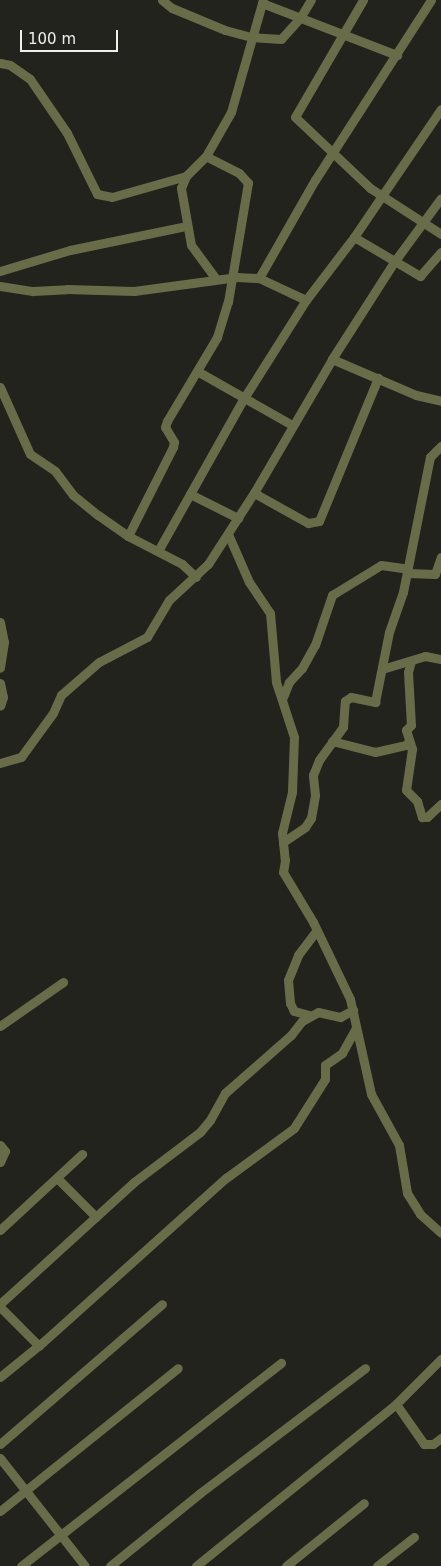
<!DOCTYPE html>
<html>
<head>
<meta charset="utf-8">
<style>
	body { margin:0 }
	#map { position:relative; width:441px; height:1566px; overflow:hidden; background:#23231d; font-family:"DejaVu Sans",sans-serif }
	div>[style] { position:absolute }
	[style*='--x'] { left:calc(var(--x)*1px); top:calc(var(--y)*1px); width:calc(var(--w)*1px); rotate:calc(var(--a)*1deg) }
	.minor>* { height:9px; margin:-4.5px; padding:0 4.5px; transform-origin:4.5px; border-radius:4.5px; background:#696c48 }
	span { translate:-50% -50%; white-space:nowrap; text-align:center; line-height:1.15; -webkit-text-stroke:4.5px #23231d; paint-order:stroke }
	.scale { position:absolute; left:20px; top:30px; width:98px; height:22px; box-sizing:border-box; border:2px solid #eeefeb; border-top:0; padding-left:6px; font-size:15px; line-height:18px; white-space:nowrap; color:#eeefeb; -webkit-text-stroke:4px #23231d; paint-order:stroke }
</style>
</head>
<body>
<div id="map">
	<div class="minor">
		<i style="--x:162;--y:0;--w:13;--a:39"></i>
		<i style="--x:172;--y:8;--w:57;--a:22.5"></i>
		<i style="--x:225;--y:30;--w:27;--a:15"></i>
		<i style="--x:251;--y:37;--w:30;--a:4"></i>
		<i style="--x:281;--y:39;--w:28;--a:-48"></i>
		<i style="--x:300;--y:18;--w:21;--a:-59"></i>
		<i style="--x:363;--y:0;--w:135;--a:120.2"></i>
		<i style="--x:295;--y:117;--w:103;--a:43.4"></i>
		<i style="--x:370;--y:188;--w:85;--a:32.9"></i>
		<i style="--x:262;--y:3;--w:145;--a:21.1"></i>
		<i style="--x:0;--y:63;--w:10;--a:11"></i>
		<i style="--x:10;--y:65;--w:24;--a:35"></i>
		<i style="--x:30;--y:79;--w:65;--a:55.6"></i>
		<i style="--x:67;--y:133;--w:68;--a:63.8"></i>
		<i style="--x:97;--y:194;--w:15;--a:11"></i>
		<i style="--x:112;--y:197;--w:77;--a:-15.8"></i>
		<i style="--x:354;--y:237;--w:155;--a:-55.8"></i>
		<i style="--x:0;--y:271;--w:73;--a:-16.7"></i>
		<i style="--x:70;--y:250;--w:118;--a:-11.7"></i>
		<i style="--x:259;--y:278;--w:113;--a:-60.3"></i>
		<i style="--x:315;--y:180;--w:214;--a:-57.2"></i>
		<i style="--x:216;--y:279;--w:42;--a:-126.3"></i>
		<i style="--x:191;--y:245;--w:58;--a:-100"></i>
		<i style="--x:181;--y:188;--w:13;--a:-67"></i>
		<i style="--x:186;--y:176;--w:28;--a:-45"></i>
		<i style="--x:206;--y:156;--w:51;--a:-60.4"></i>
		<i style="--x:231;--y:112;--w:116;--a:-74.1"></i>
		<i style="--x:0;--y:286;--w:33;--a:9"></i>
		<i style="--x:33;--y:291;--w:34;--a:-3"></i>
		<i style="--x:67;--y:289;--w:67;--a:1.7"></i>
		<i style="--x:134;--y:291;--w:104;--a:-7.7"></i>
		<i style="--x:237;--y:277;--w:22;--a:3"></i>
		<i style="--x:259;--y:278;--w:52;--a:25.1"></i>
		<i style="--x:306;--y:300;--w:79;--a:-52.7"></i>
		<i style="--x:354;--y:237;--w:77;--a:30.6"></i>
		<i style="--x:420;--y:276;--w:32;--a:-49"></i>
		<i style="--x:332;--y:359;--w:91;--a:23.2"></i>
		<i style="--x:416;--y:395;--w:26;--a:13"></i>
		<i style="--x:197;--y:371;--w:109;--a:29.6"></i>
		<i style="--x:0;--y:387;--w:73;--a:65.9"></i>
		<i style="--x:30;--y:454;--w:30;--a:34"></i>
		<i style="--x:55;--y:471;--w:30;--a:53"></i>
		<i style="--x:73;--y:495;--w:32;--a:39"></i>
		<i style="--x:98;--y:515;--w:37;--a:35"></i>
		<i style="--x:128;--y:536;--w:61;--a:27.4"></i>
		<i style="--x:182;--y:564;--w:19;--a:43"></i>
		<i style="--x:254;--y:493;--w:62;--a:29.1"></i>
		<i style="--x:308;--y:523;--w:11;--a:-10"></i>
		<i style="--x:319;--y:521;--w:155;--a:-67.6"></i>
		<i style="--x:190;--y:494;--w:54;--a:26.6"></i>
		<i style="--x:228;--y:534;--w:52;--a:66.4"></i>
		<i style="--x:249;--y:582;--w:37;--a:56"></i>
		<i style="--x:270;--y:613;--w:69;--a:85"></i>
		<i style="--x:276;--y:682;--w:58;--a:71.9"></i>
		<i style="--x:294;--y:737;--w:55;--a:92.1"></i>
		<i style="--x:292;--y:792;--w:42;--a:103.7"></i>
		<i style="--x:282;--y:833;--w:27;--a:84"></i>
		<i style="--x:285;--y:860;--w:12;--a:99"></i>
		<i style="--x:283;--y:872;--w:58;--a:59"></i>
		<i style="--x:313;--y:922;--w:85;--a:64.3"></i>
		<i style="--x:350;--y:999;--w:97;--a:77.5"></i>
		<i style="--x:371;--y:1094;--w:58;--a:61.2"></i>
		<i style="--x:399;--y:1145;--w:49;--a:80.5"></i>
		<i style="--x:407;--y:1193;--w:25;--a:58"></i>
		<i style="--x:420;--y:1214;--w:28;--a:42"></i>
		<i style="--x:128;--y:536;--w:100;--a:-63.2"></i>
		<i style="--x:173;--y:447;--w:5;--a:-79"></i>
		<i style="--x:174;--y:442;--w:17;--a:-121"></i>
		<i style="--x:165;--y:427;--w:6;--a:-72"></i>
		<i style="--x:167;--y:421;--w:98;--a:-59.2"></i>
		<i style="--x:217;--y:337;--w:37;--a:-73"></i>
		<i style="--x:228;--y:302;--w:121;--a:-80.5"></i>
		<i style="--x:248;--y:183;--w:13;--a:-132"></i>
		<i style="--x:239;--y:173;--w:37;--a:-153"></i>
		<i style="--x:158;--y:551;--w:176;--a:-60.7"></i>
		<i style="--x:244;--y:398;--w:116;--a:-57.7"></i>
		<i style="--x:407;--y:573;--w:28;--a:2"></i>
		<i style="--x:435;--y:574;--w:18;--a:-71"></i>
		<i style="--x:0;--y:622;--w:20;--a:79"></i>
		<i style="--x:4;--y:642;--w:26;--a:99"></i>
		<i style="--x:411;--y:661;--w:11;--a:105"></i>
		<i style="--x:408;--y:672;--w:53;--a:86.8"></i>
		<i style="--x:411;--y:725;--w:7;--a:135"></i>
		<i style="--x:406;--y:730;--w:20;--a:72"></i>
		<i style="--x:412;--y:749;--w:41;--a:98.3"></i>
		<i style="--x:406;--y:790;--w:16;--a:45"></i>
		<i style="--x:417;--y:801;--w:17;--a:73"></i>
		<i style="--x:422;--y:817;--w:5;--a:0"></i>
		<i style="--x:427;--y:817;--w:19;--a:-43"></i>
		<i style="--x:382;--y:669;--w:45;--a:-16.8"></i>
		<i style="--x:425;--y:656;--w:16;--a:11"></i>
		<i style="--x:0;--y:683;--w:14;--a:78"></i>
		<i style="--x:3;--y:697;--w:9;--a:108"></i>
		<i style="--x:283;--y:697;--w:16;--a:-68"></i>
		<i style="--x:289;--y:682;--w:19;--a:-47"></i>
		<i style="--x:302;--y:668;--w:26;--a:-61"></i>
		<i style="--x:315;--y:645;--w:53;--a:-71.2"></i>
		<i style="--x:332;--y:595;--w:57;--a:-31.5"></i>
		<i style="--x:381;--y:565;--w:27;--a:8"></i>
		<i style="--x:332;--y:741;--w:44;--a:14.3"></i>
		<i style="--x:375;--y:752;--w:32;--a:-13"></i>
		<i style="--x:406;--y:745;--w:5;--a:-53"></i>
		<i style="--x:0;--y:763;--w:22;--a:-16"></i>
		<i style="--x:21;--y:757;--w:54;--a:-54"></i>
		<i style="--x:53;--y:713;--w:20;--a:-66"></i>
		<i style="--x:61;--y:695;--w:50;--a:-41"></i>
		<i style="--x:99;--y:662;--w:54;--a:-27.5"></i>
		<i style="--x:147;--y:637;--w:43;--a:-59.3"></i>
		<i style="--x:169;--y:600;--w:53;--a:-42.7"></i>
		<i style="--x:208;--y:564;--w:87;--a:-57.2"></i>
		<i style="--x:255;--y:491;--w:153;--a:-59.7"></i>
		<i style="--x:332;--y:359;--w:115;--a:-57.4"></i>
		<i style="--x:394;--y:262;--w:79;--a:-53.7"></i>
		<i style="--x:283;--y:842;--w:27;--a:-34"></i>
		<i style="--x:305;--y:827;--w:11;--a:-56"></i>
		<i style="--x:311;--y:818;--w:23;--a:-80"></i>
		<i style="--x:315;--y:795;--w:20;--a:-96"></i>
		<i style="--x:313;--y:775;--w:16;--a:-68"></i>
		<i style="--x:319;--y:760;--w:41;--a:-54"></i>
		<i style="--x:343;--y:727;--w:26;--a:-86"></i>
		<i style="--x:345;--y:701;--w:7;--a:-34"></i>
		<i style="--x:351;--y:697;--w:25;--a:12"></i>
		<i style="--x:375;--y:702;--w:71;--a:-78.7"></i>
		<i style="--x:389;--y:632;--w:42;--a:-70.7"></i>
		<i style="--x:403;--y:592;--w:138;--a:-78.7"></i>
		<i style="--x:430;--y:457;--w:16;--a:-45"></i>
		<i style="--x:309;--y:1015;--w:16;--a:-165"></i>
		<i style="--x:294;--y:1011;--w:9;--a:-117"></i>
		<i style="--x:290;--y:1003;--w:23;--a:-95"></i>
		<i style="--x:288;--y:980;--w:27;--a:-68"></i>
		<i style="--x:298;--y:955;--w:30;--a:-53"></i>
		<i style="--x:0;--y:1026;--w:77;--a:-34.9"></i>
		<i style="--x:0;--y:1145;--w:8;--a:50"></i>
		<i style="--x:5;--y:1151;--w:12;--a:114"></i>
		<i style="--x:57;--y:1178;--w:55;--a:45"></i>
		<i style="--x:0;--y:1230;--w:112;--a:-42.8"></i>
		<i style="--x:0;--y:1304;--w:181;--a:-42.3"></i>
		<i style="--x:134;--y:1182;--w:83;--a:-37.1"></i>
		<i style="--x:200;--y:1132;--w:16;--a:-50"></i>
		<i style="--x:210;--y:1120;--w:31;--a:-61"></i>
		<i style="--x:225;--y:1093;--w:88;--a:-41.3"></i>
		<i style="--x:291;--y:1035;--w:18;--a:-52"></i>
		<i style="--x:302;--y:1021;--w:18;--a:-29"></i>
		<i style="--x:318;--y:1012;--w:23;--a:13"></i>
		<i style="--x:340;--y:1017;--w:15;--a:-28"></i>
		<i style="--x:0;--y:1307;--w:55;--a:45"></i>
		<i style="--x:0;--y:1377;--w:55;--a:-39.1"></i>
		<i style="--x:43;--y:1342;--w:246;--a:-41.9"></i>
		<i style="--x:226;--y:1178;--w:84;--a:-36.3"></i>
		<i style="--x:294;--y:1128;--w:58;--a:-57.7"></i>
		<i style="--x:325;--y:1079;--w:14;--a:-90"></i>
		<i style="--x:325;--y:1065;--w:21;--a:-35"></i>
		<i style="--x:342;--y:1053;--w:29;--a:-61"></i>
		<i style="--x:396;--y:1404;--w:49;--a:55"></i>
		<i style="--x:424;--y:1444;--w:9;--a:0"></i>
		<i style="--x:433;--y:1444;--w:10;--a:-37"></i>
		<i style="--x:0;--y:1444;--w:214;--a:-40.8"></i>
		<i style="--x:0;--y:1458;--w:137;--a:51.8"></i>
		<i style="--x:0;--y:1511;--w:228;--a:-38.8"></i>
		<i style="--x:21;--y:1566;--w:330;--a:-38"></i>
		<i style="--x:110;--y:1566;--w:116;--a:-39"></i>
		<i style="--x:200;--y:1493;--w:207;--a:-37.1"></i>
		<i style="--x:196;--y:1566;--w:257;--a:-39"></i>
		<i style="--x:396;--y:1404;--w:64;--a:-45"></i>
		<i style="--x:286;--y:1566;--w:100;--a:-38.9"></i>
		<i style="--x:377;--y:1566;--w:47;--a:-38.1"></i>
	</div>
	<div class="scale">100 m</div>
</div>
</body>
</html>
